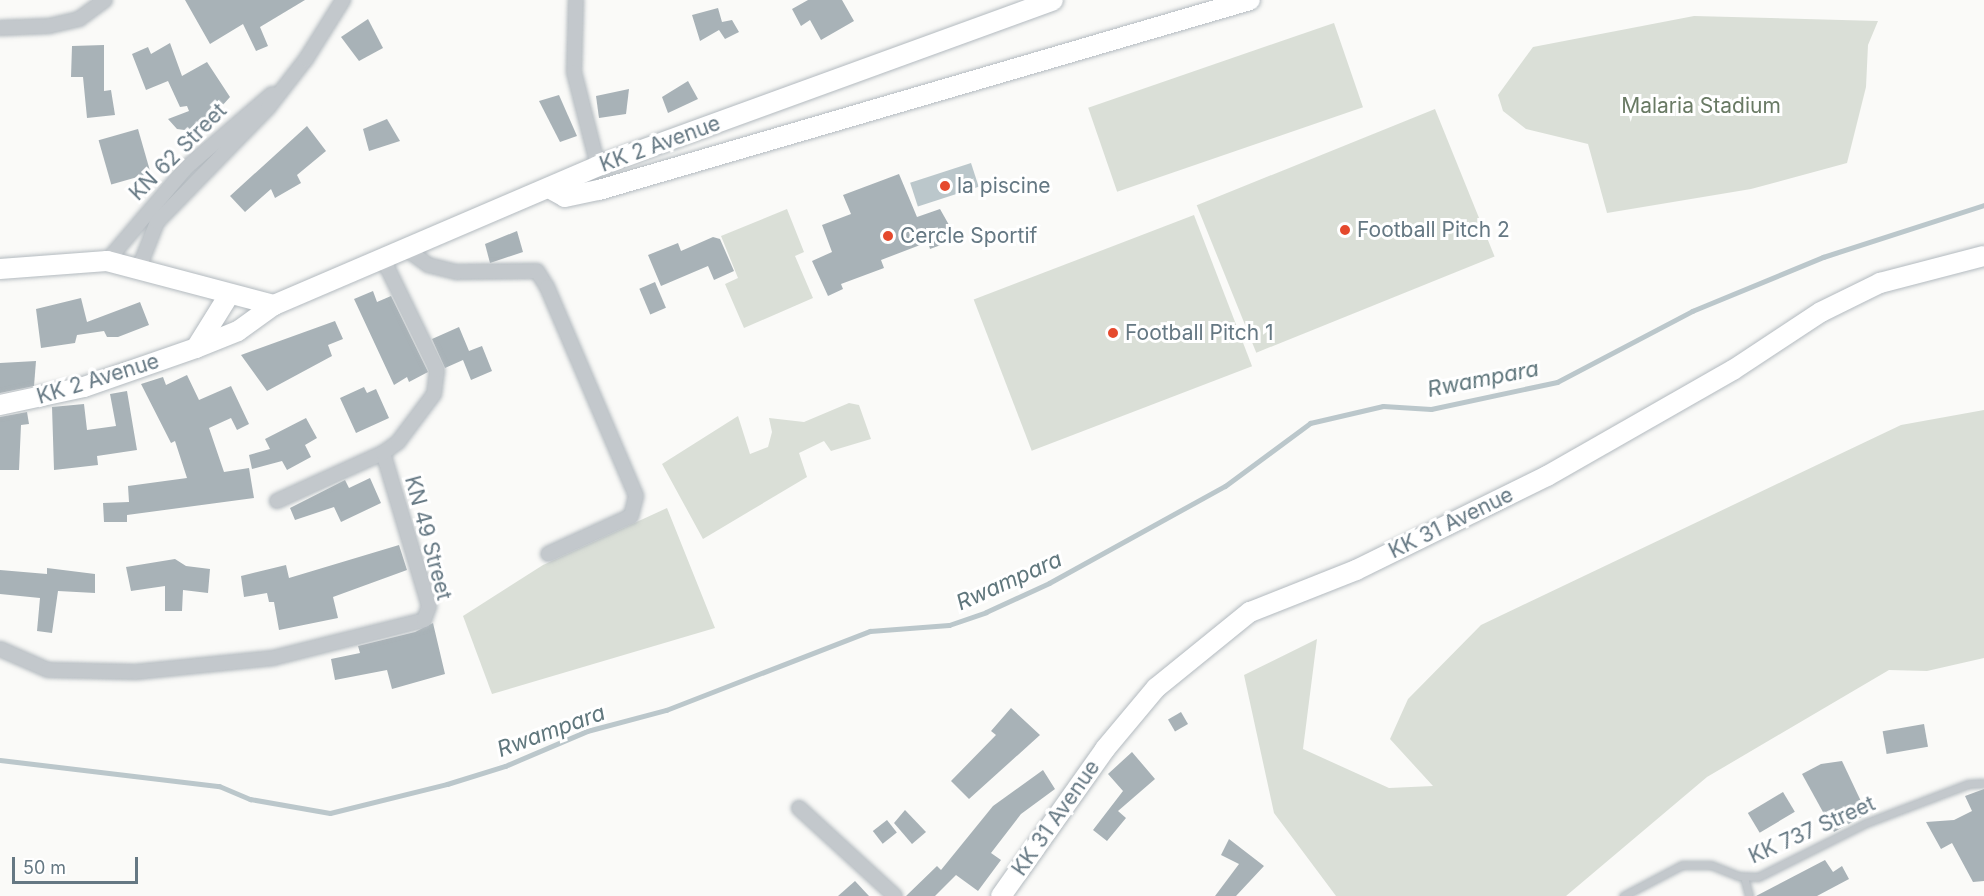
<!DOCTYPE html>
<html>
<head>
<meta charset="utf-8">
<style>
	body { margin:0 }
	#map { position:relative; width:1984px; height:896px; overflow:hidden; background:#fafaf8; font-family:Inter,sans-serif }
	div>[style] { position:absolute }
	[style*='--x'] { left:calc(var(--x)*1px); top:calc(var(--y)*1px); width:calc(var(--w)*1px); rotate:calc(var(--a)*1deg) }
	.green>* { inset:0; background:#dadfd7; transform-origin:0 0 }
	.water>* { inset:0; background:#bbc7cb; transform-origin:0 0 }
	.stream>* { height:5px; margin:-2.5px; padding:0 2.5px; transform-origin:2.5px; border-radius:2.5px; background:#bbc7cb }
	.building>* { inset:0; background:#a8b2b7; transform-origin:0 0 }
	.roads { filter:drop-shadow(0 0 2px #b3babf) drop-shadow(0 0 2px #b3babf) }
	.lane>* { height:7px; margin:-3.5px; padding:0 3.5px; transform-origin:3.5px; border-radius:3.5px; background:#c3c8cc }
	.street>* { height:14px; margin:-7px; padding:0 7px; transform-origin:7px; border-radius:7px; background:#c3c8cc }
	.secondary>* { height:20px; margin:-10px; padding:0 10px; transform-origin:10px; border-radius:10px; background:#fff }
	.dots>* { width:16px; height:16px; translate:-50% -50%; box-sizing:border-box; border:3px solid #fff; border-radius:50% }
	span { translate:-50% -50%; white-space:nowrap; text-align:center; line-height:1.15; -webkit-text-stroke:6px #fff; paint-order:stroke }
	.park-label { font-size:21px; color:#697a64 }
	.street-label { font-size:21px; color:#657883 }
	.poi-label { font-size:21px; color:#657883 }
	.left { translate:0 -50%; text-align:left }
	.water-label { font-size:22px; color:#5f767c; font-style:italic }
	.scale { position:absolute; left:12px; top:857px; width:126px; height:27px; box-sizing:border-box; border:3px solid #657883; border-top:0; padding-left:8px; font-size:18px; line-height:21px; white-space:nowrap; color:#657883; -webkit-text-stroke:4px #fff; paint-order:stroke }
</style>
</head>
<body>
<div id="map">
	<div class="green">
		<i style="clip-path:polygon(1694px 16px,1878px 21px,1868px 45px,1866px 87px,1847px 163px,1751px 189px,1607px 213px,1588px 144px,1526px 129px,1503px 111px,1498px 95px,1533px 47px)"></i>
		<i style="left:1334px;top:23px;width:89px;height:260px;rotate:71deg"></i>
		<i style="left:1435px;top:109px;width:159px;height:257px;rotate:68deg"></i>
		<i style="clip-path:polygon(787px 209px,804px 252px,795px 256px,813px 298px,744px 328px,725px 284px,738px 278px,721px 236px)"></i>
		<i style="left:1194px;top:215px;width:162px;height:236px;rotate:69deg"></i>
		<i style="clip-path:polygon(849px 403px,859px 405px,871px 439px,831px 451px,824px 441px,799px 453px,807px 477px,703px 539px,662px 464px,738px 416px,750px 454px,768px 447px,772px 432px,769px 418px,804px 422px)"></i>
		<i style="clip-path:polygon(1984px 410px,1984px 658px,1927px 671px,1889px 670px,1707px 777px,1566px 896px,1336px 896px,1274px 813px,1244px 675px,1317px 639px,1303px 749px,1389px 788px,1433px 786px,1390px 739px,1408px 699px,1481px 625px,1901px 425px)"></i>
		<i style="clip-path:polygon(667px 508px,715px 628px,492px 694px,463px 616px,543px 565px)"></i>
	</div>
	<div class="water">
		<i style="left:971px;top:163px;width:25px;height:64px;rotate:72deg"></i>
	</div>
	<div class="stream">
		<i style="--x:0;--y:760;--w:221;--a:6.8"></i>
		<i style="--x:219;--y:786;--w:34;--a:23"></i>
		<i style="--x:250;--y:799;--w:81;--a:9.9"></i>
		<i style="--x:330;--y:813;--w:121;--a:-13.9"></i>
		<i style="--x:447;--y:784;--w:61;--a:-17.2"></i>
		<i style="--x:505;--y:766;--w:89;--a:-23.1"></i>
		<i style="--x:587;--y:731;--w:82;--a:-14.9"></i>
		<i style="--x:666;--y:710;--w:219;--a:-21.2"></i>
		<i style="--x:870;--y:631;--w:79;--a:-4.3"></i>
		<i style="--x:949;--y:625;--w:39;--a:-19"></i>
		<i style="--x:986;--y:612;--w:69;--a:-24.7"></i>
		<i style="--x:1049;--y:583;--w:201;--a:-28.9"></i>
		<i style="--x:1225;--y:486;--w:106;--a:-36.5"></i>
		<i style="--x:1310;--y:423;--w:75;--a:-13.1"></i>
		<i style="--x:1383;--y:406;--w:48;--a:3.6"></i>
		<i style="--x:1431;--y:409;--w:129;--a:-12.1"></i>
		<i style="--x:1557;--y:382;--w:153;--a:-27.7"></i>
		<i style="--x:1692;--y:311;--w:142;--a:-22.4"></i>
		<i style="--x:1823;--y:257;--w:169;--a:-17.9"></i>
	</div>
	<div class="building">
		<i style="clip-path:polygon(185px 0,305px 0,260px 27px,268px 46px,256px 51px,243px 24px,210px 44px)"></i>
		<i style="clip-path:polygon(808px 0,842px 0,854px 21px,821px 40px,810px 20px,801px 26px,792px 9px)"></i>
		<i style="clip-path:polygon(718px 8px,722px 22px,732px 20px,739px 32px,725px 39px,719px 30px,700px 41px,692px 15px)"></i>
		<i style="clip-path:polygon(368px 19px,383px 48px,359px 61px,341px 37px)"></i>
		<i style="clip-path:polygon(170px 43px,182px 76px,207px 62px,230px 97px,221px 107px,216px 101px,199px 132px,177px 129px,168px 119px,189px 111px,187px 106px,180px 107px,168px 81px,146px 90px,132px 54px,148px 47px,151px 54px)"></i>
		<i style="clip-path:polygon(104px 45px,104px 91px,111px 90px,115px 115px,87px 118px,83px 77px,71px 77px,72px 46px)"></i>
		<i style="clip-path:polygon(688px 81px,698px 99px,668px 113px,662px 97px)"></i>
		<i style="clip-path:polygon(629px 89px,626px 114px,599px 118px,596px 96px)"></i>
		<i style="clip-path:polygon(559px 95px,577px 136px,560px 142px,539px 101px)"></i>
		<i style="clip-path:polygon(387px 119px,400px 141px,369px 151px,363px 129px)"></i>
		<i style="clip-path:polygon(307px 126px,326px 151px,297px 175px,301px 183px,275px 198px,271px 189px,245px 212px,230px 196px)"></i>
		<i style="left:138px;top:129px;width:46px;height:41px;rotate:74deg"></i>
		<i style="clip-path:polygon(899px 174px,917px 217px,940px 209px,957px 239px,930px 249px,928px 242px,881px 260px,884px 268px,841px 284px,843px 289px,828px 296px,812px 261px,832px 252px,822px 225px,851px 214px,843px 195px)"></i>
		<i style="clip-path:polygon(517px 231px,523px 252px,490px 263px,485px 244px)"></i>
		<i style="clip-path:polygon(713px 237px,720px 239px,734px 271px,714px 280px,708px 266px,661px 286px,648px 255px,678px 243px,681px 251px)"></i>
		<i style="left:655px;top:282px;width:28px;height:17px;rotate:67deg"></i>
		<i style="clip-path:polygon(373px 291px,377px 302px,391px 296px,428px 372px,409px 382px,407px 377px,394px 385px,354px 299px)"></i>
		<i style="clip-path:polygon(81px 298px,87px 322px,140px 302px,149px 325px,118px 337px,107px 337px,104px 331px,77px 335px,75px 343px,41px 348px,36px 309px)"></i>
		<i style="clip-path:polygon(335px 321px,343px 339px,328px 345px,332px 356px,267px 391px,241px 355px)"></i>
		<i style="clip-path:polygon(459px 327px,469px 351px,482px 346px,492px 371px,471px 380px,463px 360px,445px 368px,432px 339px)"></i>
		<i style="clip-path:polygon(36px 361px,34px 386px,0 393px,0 363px)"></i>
		<i style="clip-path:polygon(187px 375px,199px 400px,231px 386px,249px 424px,237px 430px,231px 418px,209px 428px,224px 472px,249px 468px,254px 498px,127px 515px,127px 522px,104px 522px,103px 503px,129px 502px,128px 486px,187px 478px,175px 441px,171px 443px,141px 384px,163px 377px,166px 385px)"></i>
		<i style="clip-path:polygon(364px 387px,367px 393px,376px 389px,389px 418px,356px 433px,340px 398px)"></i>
		<i style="clip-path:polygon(127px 391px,137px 450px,97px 456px,98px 465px,54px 470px,52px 407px,84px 404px,87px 430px,116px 426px,110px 394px)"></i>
		<i style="clip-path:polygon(27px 412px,29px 424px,21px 425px,19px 470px,0 470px,0 417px)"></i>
		<i style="clip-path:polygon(306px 418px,317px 438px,305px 445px,311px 457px,287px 470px,282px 461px,252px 469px,249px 455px,270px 449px,265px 439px)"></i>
		<i style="clip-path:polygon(370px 478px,381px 503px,341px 522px,334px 507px,295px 520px,290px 508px,345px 480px,349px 488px)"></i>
		<i style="clip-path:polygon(399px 545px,407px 570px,333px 597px,338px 618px,279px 630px,274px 602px,269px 602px,267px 593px,244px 597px,241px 576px,286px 565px,289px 578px)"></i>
		<i style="clip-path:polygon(175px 559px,186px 566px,210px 569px,208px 593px,183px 590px,182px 611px,165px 611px,165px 586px,131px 591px,126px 567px)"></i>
		<i style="clip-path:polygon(47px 568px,95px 574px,95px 593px,58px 591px,52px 633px,37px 631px,40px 598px,0 594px,0 570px,47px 574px)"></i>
		<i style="clip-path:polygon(433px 623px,445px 674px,392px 689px,387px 670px,335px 680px,331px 659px,360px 653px,358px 646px,415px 632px)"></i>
		<i style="clip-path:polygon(1011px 708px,1040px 735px,969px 799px,951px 781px,996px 735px,991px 731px)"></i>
		<i style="left:1181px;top:712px;width:14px;height:15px;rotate:60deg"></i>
		<i style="left:1924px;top:724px;width:23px;height:42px;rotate:80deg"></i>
		<i style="clip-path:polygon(1132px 752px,1155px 779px,1118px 811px,1126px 818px,1107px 841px,1093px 830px,1123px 791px,1108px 774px)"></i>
		<i style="clip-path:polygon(1842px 761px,1867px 814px,1834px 832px,1802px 774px,1821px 764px)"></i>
		<i style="clip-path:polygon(1043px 770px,1055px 789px,1021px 814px,991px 853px,1001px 860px,978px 891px,956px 875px,935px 896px,906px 896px,937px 866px,941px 870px,993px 806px)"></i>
		<i style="clip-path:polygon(1984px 789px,1984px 881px,1973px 882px,1952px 843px,1941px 849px,1926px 822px,1954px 820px,1972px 811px,1965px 796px)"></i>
		<i style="left:1783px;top:792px;width:23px;height:41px;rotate:59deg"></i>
		<i style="clip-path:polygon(905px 810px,926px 832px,912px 844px,894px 823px)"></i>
		<i style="left:887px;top:820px;width:16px;height:18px;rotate:52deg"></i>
		<i style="clip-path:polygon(1229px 839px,1264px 866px,1236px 896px,1215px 896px,1239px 864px,1221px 855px)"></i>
		<i style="clip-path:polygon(1825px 860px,1833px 872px,1842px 866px,1849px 879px,1817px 896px,1756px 896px)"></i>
		<i style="clip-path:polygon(855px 881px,869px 896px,838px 896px)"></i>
	</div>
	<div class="roads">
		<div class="lane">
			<i style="--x:1744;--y:877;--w:20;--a:75"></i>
			<i style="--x:1623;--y:896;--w:67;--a:-27.7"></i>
			<i style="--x:1682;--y:865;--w:29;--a:0"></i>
			<i style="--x:1711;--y:865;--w:29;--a:22"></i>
			<i style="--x:1738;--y:876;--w:20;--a:3"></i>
			<i style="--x:1758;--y:877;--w:121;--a:-26.6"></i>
			<i style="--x:1866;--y:823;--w:109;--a:-20.9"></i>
			<i style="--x:1968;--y:784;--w:16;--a:-4"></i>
		</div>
		<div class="street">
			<i style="--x:576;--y:0;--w:72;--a:91.6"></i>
			<i style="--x:574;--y:72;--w:97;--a:75.7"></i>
			<i style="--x:0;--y:28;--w:49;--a:-2.3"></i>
			<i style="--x:49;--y:26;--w:31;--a:-13"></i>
			<i style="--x:79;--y:19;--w:32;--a:-36"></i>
			<i style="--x:409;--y:251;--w:24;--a:36"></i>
			<i style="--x:428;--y:265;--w:30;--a:14"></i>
			<i style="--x:457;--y:272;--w:80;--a:-0.7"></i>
			<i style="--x:537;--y:271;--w:19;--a:58"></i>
			<i style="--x:547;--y:287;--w:227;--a:66.9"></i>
			<i style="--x:636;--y:496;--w:21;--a:104"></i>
			<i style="--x:631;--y:516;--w:91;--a:155.4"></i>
			<i style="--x:107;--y:261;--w:123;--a:-49.6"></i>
			<i style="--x:187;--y:167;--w:112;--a:-40.7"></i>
			<i style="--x:139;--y:268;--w:49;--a:-68.6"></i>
			<i style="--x:157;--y:222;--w:159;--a:-45.8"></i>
			<i style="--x:268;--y:108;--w:62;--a:-52.2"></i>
			<i style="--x:306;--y:59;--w:70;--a:-57.9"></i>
			<i style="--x:277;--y:501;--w:116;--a:-24.4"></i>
			<i style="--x:0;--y:649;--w:52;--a:23.6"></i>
			<i style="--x:48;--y:670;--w:88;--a:1.3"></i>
			<i style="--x:136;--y:672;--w:138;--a:-5.8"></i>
			<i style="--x:273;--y:658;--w:156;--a:-14.1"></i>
			<i style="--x:424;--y:620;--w:15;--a:-70"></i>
			<i style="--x:429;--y:606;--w:160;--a:-106.7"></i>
			<i style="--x:383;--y:453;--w:19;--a:-36"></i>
			<i style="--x:398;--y:442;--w:60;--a:-53.1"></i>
			<i style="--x:434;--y:394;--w:24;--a:-83"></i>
			<i style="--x:437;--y:370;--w:121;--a:-115.9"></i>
			<i style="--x:799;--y:808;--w:130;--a:42.5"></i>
		</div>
		<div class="secondary">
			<i style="--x:549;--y:188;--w:18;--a:29"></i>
			<i style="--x:565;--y:197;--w:35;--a:-12"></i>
			<i style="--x:599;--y:190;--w:678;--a:-16.27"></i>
			<i style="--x:0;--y:269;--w:107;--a:-4.3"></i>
			<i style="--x:107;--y:261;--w:173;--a:14.8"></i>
			<i style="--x:274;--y:305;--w:353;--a:-23.2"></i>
			<i style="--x:598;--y:166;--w:484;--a:-20"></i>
			<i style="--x:196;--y:348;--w:62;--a:-58.1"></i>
			<i style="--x:0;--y:405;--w:86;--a:-12.1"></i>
			<i style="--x:84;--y:387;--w:119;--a:-19.2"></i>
			<i style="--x:196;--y:348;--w:45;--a:-22"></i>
			<i style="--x:238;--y:331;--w:44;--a:-35.8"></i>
			<i style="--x:1001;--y:896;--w:180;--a:-54.7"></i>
			<i style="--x:1105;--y:749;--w:80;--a:-50.1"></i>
			<i style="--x:1156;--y:688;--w:121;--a:-39"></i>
			<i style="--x:1250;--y:612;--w:114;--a:-21.6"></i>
			<i style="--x:1356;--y:570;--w:213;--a:-26.2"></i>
			<i style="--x:1547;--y:476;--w:214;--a:-29.7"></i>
			<i style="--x:1733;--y:370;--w:105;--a:-33.4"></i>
			<i style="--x:1821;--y:312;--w:66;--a:-26.2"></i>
			<i style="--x:1880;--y:283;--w:107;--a:-14.6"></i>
		</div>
	</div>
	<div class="dots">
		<i style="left:945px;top:186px;background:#e5492d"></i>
		<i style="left:1345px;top:230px;background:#e5492d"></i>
		<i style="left:888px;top:236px;background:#e5492d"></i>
		<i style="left:1113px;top:333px;background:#e5492d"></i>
	</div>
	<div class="park-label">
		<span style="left:1701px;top:106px">Malaria Stadium</span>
	</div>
	<div class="street-label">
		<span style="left:660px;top:144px;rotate:-20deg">KK 2 Avenue</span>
		<span style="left:178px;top:152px;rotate:-45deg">KN 62 Street</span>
		<span style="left:98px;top:379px;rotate:-17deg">KK 2 Avenue</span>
		<span style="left:1451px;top:523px;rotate:-26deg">KK 31 Avenue</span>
		<span style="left:428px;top:538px;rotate:75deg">KN 49 Street</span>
		<span style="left:1056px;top:818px;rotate:-55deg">KK 31 Avenue</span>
		<span style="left:1812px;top:830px;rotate:-24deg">KK 737 Street</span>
	</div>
	<div class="poi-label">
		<span class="left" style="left:957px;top:186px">la piscine</span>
		<span class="left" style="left:1357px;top:230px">Football Pitch 2</span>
		<span class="left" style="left:900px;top:236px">Cercle Sportif</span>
		<span class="left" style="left:1125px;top:333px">Football Pitch 1</span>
	</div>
	<div class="water-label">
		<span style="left:1483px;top:379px;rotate:-11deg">Rwampara</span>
		<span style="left:1009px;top:581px;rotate:-24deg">Rwampara</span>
		<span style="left:551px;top:731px;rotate:-20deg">Rwampara</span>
	</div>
	<div class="scale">50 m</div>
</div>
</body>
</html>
